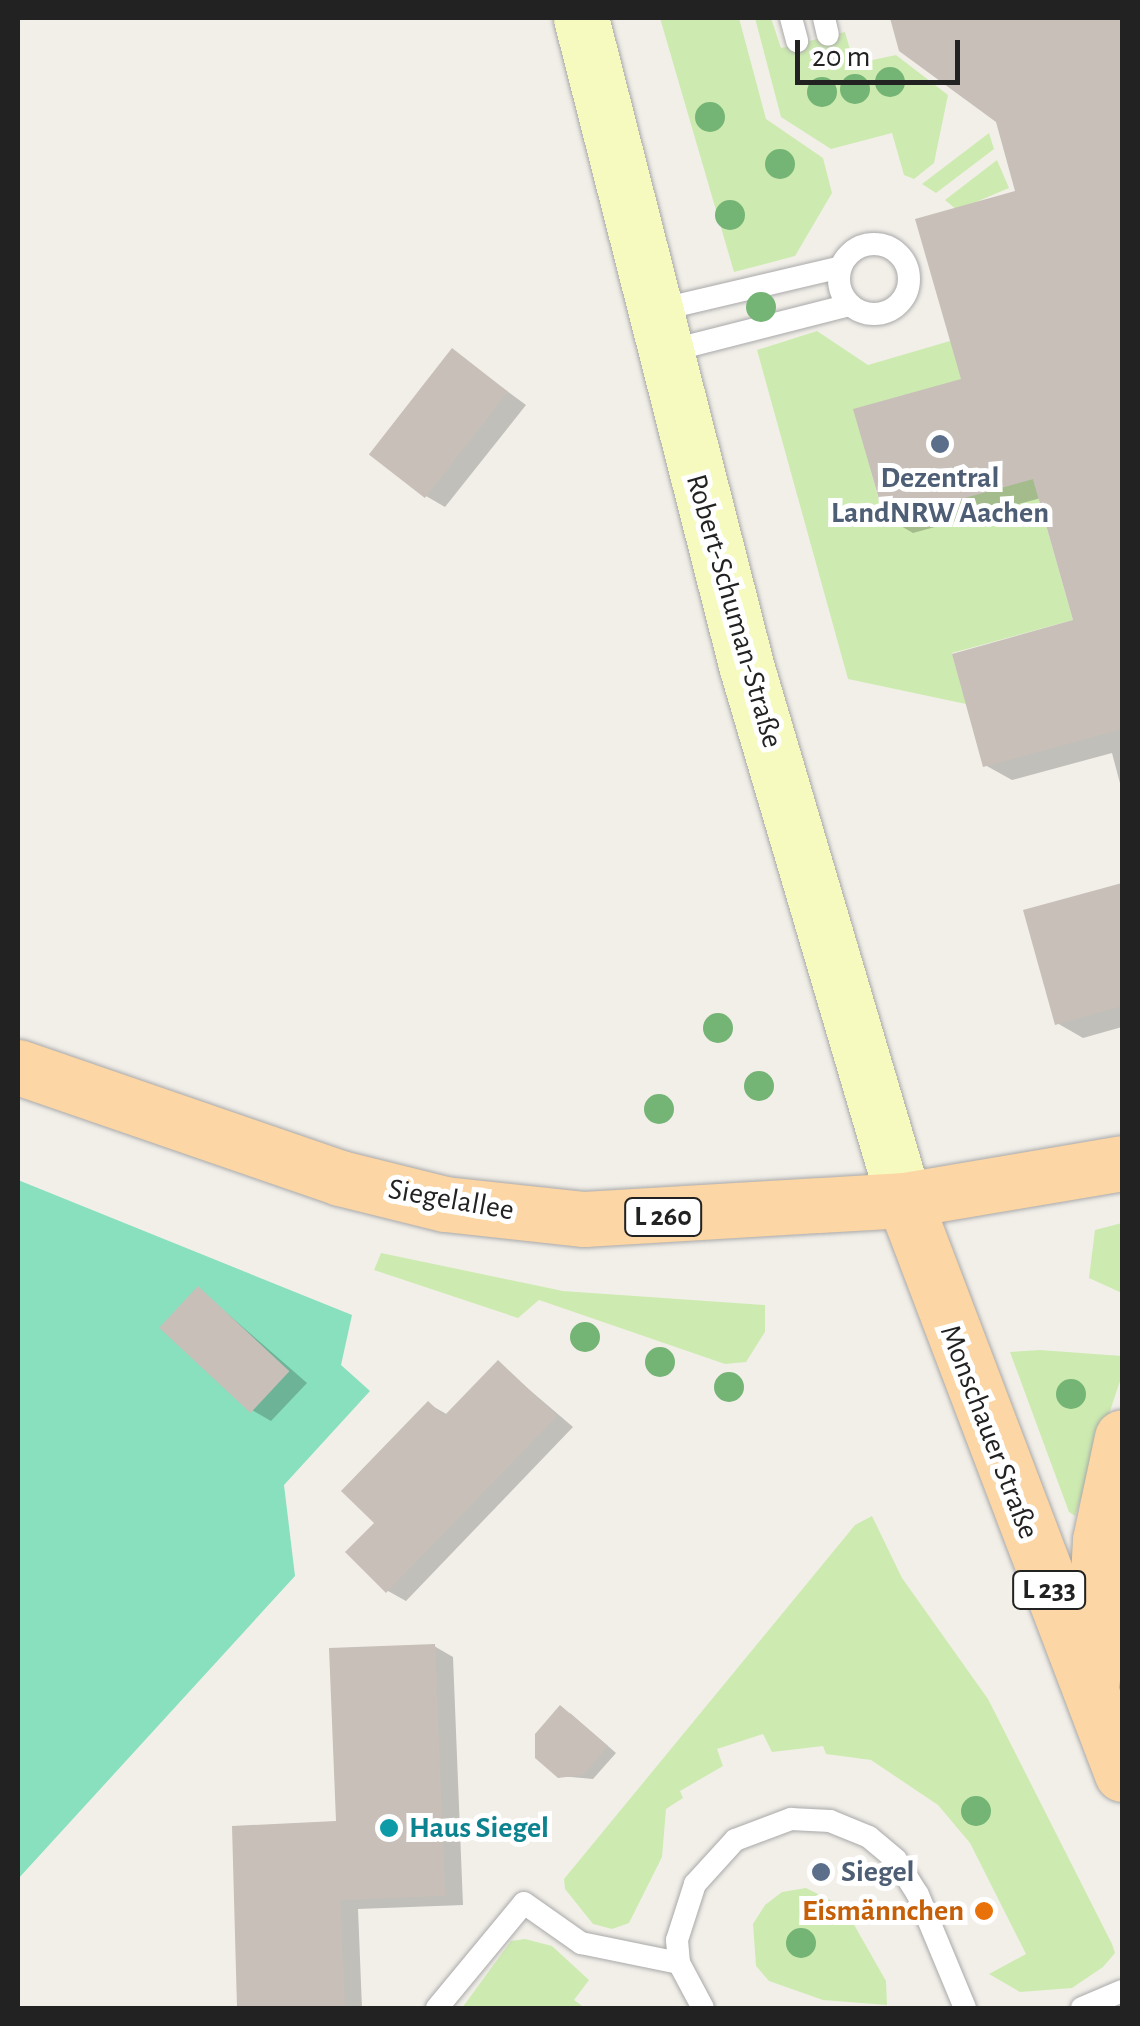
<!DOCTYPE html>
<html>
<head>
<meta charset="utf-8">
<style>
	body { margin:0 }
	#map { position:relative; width:1140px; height:2026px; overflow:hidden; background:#f2efe9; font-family:"Alegreya Sans",sans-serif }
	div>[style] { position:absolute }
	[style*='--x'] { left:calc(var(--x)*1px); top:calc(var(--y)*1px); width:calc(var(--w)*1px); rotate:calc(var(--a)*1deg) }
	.grass>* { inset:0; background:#cdebb0 }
	.pitch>* { inset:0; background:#88e0be }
	.shadow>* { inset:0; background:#0003 }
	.building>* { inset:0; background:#c7bfb8; transform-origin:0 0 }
	.roads { filter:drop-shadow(0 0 2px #a9a9a9) drop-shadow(0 0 2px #a9a9a9) }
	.service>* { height:22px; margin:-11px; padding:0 11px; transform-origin:11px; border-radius:11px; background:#fff }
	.service>.ring { margin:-11px; padding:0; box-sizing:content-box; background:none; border:22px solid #fff; border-radius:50% }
	.secondary>* { height:55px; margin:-27.5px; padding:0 27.5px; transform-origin:27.5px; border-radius:27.5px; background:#f7fabf }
	.primary>* { height:55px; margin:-27.5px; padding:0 27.5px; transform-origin:27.5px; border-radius:27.5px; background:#fcd6a4 }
	.trees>* { width:30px; height:30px; margin:-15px; border-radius:50%; background:#74b475 }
	.dots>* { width:28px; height:28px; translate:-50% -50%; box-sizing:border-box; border:5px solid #fff; border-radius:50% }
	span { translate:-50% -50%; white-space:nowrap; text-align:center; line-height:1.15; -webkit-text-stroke:10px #fff; paint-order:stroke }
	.shield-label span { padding:2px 8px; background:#fff; border:2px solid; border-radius:8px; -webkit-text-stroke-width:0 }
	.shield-label { font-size:28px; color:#222; font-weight:700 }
	.service-label { font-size:30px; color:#4e5e75; font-weight:700 }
	.left { translate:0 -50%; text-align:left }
	.street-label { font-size:30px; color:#222 }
	.culture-label { font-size:30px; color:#0d838f; font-weight:700 }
	.food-label { font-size:30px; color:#c56008; font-weight:700 }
	.right { translate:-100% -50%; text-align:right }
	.frame { position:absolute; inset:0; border:20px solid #222; pointer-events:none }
	.scale { position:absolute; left:795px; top:40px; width:165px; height:45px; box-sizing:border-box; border:5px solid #222; border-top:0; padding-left:12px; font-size:30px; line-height:35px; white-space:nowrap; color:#222; -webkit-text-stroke:8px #fff; paint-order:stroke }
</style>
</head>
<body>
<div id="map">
	<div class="grass">
		<i style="clip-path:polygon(660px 18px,739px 18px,766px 119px,823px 158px,832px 193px,795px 256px,734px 272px)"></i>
		<i style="clip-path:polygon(755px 18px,771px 18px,781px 48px,845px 32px,854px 64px,896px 55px,948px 95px,934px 163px,914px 179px,904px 175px,892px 133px,831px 149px,781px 117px)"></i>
		<i style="clip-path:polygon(989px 133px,994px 149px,936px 193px,922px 184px)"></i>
		<i style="clip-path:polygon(997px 160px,1009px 188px,957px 210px,945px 200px)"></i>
		<i style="clip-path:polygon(817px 331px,868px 365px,967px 336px,978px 375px,854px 409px,884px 519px,1033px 479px,1073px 620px,952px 653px,966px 704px,848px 679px,757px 350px)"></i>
		<i style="clip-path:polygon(1122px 1223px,1122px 1293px,1089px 1278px,1095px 1230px)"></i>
		<i style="clip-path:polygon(381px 1253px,563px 1291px,765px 1305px,765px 1332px,746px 1362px,725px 1364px,539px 1300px,518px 1318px,374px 1270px)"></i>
		<i style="clip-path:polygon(1040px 1350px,1122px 1356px,1122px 1375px,1075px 1516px,1069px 1512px,1010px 1352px)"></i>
		<i style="clip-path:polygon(872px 1516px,902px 1578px,988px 1699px,1112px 1944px,1115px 1953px,1103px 1967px,1072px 1988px,1020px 1992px,989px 1974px,1026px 1954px,970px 1843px,938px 1805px,871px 1760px,826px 1754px,823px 1746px,772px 1752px,763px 1734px,717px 1749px,723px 1766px,680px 1791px,683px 1798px,666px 1809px,662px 1857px,629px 1923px,612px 1929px,593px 1924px,565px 1889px,564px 1879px,855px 1525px)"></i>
		<i style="clip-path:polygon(806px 1888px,844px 1907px,886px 1981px,887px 2005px,823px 2000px,769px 1981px,756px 1966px,753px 1924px,765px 1905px,782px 1892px)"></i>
		<i style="clip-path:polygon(525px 1939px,552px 1946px,589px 1980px,574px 2000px,585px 2008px,462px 2008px,511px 1941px)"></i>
	</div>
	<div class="pitch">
		<i style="clip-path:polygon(18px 1180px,352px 1315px,341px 1365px,370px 1391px,284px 1485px,295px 1576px,18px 1879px)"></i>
	</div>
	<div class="shadow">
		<i style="clip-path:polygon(893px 18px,1122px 18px,1122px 791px,1112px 753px,1012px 780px,985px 765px,1076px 621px,1041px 498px,913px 533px,887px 518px,964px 381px,1018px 192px,998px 120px,902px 49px)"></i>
		<i style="clip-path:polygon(453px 351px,526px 405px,445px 507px,426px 496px)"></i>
		<i style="clip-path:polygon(1122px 885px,1122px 1027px,1083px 1038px,1057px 1023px,1026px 912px)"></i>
		<i style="clip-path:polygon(199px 1289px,307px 1383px,271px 1421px,252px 1410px)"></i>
		<i style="clip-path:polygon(498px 1363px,573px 1427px,406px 1601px,388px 1591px,377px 1523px,429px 1404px,448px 1415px)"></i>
		<i style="clip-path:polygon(434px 1646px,453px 1657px,463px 1905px,358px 1909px,362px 2008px,240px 2008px,235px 1828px,338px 1824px)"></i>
		<i style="clip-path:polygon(570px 1713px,616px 1753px,593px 1779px,560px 1776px)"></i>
	</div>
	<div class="building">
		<i style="clip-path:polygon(890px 18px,1122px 18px,1122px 729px,983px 767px,952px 654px,1073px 620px,1033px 479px,885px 520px,853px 409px,961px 379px,915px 219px,1015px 191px,996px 122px,899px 51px)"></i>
		<i style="left:452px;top:348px;width:71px;height:135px;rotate:38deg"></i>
		<i style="clip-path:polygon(1122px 883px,1122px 1006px,1055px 1025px,1023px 910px)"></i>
		<i style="left:198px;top:1286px;width:125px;height:57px;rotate:43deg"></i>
		<i style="clip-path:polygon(498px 1360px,557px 1416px,386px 1593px,345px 1552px,374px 1523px,341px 1491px,428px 1401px,444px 1416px)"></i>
		<i style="clip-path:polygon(435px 1644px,445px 1896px,340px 1900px,345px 2008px,237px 2008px,232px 1826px,336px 1821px,329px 1648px)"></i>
		<i style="clip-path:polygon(560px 1705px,608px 1746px,583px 1775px,558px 1778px,535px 1758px,535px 1734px)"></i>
	</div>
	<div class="roads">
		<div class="service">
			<i style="--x:791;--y:18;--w:24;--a:75"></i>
			<i style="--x:824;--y:18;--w:17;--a:77"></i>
			<i class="ring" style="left:839px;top:244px;width:48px;height:48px"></i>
			<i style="--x:654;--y:311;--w:192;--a:-13.2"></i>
			<i style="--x:665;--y:352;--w:191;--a:-14.3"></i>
			<i style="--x:437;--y:2008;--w:136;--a:-50.4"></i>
			<i style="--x:524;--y:1903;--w:70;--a:35.1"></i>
			<i style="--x:581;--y:1943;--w:100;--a:11.5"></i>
			<i style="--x:703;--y:2008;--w:51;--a:-118.1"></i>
			<i style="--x:679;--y:1963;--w:23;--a:-95"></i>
			<i style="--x:677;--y:1940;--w:59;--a:-72.2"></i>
			<i style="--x:695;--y:1884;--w:59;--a:-47.7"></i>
			<i style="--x:735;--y:1840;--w:60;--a:-20.6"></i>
			<i style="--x:791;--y:1819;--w:39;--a:3"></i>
			<i style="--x:830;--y:1821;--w:42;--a:22.3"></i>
			<i style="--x:869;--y:1837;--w:35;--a:40"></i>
			<i style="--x:896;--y:1860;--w:41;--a:57.8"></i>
			<i style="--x:918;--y:1895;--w:122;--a:67.4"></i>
			<i style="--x:1082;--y:2008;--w:43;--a:-23"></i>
		</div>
		<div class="secondary">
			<i style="--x:581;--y:18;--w:668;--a:75.69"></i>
			<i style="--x:746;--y:665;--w:558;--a:73.55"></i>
		</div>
		<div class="primary">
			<i style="--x:18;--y:1067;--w:341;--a:19"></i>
			<i style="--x:340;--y:1178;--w:108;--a:13.9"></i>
			<i style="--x:445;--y:1204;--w:140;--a:6.2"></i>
			<i style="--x:584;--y:1219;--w:321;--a:-3.4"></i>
			<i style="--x:904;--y:1200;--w:221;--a:-9.6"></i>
			<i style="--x:904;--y:1200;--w:614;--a:69.2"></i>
			<i style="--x:1092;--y:1679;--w:139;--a:-86.7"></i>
			<i style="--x:1100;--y:1540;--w:105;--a:-77.9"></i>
		</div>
	</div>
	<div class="trees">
		<i style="left:890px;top:82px"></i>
		<i style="left:855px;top:89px"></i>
		<i style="left:822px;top:92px"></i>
		<i style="left:710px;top:117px"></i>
		<i style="left:780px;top:164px"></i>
		<i style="left:730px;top:215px"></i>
		<i style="left:761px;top:307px"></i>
		<i style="left:718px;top:1028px"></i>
		<i style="left:759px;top:1086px"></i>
		<i style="left:659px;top:1109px"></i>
		<i style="left:585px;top:1337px"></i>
		<i style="left:660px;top:1362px"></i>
		<i style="left:729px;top:1387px"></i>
		<i style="left:1071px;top:1394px"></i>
		<i style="left:976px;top:1811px"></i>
		<i style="left:801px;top:1943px"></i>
	</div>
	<div class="dots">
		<i style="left:940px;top:444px;background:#5c6f8a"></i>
		<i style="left:389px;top:1828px;background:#0f9aa8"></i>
		<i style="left:821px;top:1872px;background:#5c6f8a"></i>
		<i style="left:984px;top:1911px;background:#e8710a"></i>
	</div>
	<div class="shield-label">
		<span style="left:663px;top:1217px">L 260</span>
		<span style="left:1049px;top:1590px">L 233</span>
	</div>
	<div class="service-label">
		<span style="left:940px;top:495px">Dezentral<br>LandNRW Aachen</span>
		<span class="left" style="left:841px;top:1872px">Siegel</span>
	</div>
	<div class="street-label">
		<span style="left:734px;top:611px;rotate:74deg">Robert-Schuman-Straße</span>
		<span style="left:451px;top:1200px;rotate:10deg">Siegelallee</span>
		<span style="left:989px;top:1432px;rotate:69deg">Monschauer Straße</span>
	</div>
	<div class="culture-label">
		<span class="left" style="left:409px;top:1828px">Haus Siegel</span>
	</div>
	<div class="food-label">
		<span class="right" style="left:964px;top:1911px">Eismännchen</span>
	</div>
	<div class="frame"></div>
	<div class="scale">20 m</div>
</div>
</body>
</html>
